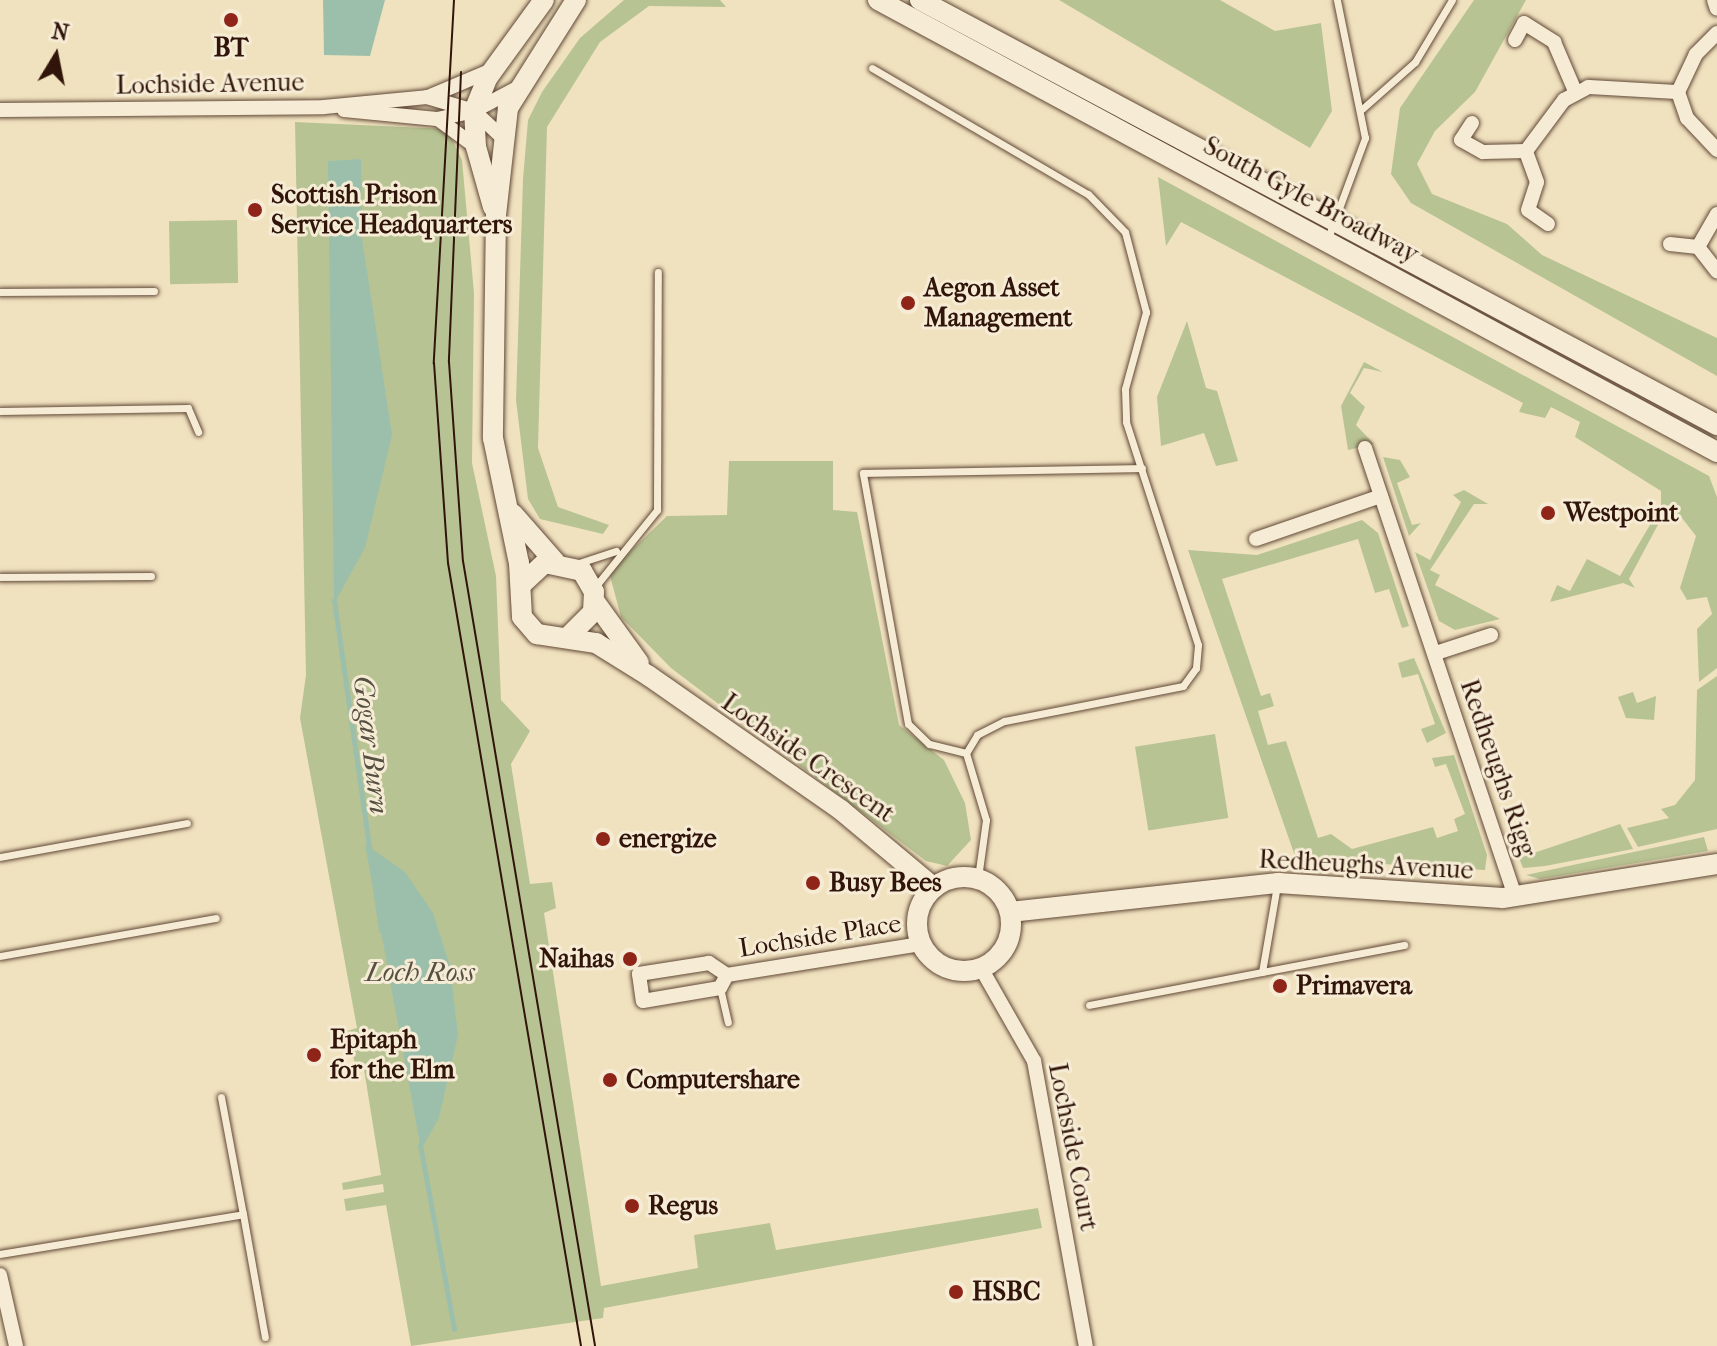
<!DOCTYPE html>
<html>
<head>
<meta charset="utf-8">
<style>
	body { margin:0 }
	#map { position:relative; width:1717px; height:1346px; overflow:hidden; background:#f1e2bf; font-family:"IM FELL French Canon",serif }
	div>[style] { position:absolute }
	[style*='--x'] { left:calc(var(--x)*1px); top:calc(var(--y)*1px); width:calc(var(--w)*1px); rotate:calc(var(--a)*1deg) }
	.green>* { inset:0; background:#b8c393; transform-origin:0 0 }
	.water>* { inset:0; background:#9cbfac }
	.stream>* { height:5px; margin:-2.5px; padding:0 2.5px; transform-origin:2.5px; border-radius:2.5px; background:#9cbfac }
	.roads { filter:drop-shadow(0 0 2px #614837) drop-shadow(0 0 2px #614837) }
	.lane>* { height:7px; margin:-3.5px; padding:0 3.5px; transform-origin:3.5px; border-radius:3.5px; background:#f6ecd5 }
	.street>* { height:14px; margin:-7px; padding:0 7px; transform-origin:7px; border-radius:7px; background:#f6ecd5 }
	.secondary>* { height:20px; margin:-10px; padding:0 10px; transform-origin:10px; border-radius:10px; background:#f6ecd5 }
	.secondary>.ring { margin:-10px; padding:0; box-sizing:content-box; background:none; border:20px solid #f6ecd5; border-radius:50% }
	.tram>* { height:2px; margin:-1px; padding:0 1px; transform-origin:1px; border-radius:1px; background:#31150a }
	.dots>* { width:22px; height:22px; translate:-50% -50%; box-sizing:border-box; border:4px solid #f6ecd5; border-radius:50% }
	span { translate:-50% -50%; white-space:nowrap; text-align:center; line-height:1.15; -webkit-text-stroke:6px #f6ecd5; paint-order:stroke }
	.poi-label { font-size:26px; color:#31150a; font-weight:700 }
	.left { translate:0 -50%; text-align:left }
	.right { translate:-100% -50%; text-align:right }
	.street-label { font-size:26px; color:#31150a }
	.water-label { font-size:28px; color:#565043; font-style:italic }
	.north { position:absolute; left:16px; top:16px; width:80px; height:80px; -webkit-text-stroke:6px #f6ecd5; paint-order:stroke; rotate:10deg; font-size:22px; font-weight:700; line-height:32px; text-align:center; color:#31150a }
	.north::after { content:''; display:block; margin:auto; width:28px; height:36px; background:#31150a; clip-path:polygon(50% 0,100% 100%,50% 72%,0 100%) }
</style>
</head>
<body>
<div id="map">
	<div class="green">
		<i style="clip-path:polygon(624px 0,720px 0,726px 7px,649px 6px,600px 42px,547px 127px,538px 448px,558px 507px,609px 525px,603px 534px,540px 519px,528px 499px,516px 400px,523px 179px,528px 120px,542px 92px,580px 38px)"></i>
		<i style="clip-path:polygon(1059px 0,1220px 0,1275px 31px,1321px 23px,1332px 111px,1310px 148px)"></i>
		<i style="clip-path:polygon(1474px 0,1526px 0,1475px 92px,1435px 131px,1417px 164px,1432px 194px,1507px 224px,1542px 255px,1717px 338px,1717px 376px,1411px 203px,1391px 174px,1400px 108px)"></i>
		<i style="clip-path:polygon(295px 122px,447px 129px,462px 160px,474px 293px,472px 463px,496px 576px,501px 700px,530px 731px,511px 764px,530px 884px,552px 882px,556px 908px,544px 913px,601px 1286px,698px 1268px,694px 1235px,770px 1223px,776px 1250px,1038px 1208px,1042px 1228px,604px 1308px,603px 1318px,411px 1346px,386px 1205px,346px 1211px,344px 1199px,384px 1192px,383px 1184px,343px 1190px,342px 1183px,381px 1175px,363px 1063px,355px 1064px,347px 1031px,357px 1028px,300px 718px,306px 675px)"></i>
		<i style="clip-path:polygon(1158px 177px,1709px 476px,1717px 497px,1717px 668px,1699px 682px,1697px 629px,1712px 614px,1707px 597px,1687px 600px,1680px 588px,1696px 536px,1678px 513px,1671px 523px,1661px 519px,1629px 579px,1635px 588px,1623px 583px,1550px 602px,1557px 585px,1570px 591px,1587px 559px,1620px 576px,1661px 506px,1661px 491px,1575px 437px,1580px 422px,1551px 407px,1545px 418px,1519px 412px,1523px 403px,1181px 222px,1166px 246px)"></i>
		<i style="left:237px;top:220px;width:63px;height:68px;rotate:89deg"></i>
		<i style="clip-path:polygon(1187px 321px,1206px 388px,1217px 391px,1238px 461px,1216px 466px,1204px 433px,1161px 446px,1157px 397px)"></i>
		<i style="clip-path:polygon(1364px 362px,1383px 372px,1364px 368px,1350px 393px,1365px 407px,1356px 425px,1374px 444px,1348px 450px,1341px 406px)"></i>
		<i style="clip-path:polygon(1383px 457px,1400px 460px,1410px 477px,1397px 483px,1412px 525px,1421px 523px,1409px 536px)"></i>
		<i style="clip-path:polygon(729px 461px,833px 461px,833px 510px,857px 512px,899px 725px,944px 760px,965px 803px,971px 840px,947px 866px,926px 861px,671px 668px,621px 617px,609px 572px,667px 516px,727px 515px)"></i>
		<i style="clip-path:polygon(1464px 490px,1488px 504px,1474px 504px,1430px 570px,1440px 575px,1435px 585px,1500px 619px,1455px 630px,1439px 621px,1415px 552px,1430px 560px,1461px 502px,1453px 495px)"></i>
		<i style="clip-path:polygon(1362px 520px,1378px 533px,1409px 626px,1402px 628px,1389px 589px,1375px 593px,1358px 539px,1222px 579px,1261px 696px,1270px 693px,1274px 706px,1258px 711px,1268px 745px,1286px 741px,1318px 838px,1331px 834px,1352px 849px,1433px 827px,1437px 838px,1458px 831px,1454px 819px,1465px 814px,1446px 764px,1435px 767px,1432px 758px,1454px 755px,1487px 855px,1485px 870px,1296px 859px,1188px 550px,1257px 555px)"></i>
		<i style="clip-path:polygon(1414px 658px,1446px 733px,1427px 743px,1421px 729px,1435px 724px,1418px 674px,1402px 678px,1398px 663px)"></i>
		<i style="clip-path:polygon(1717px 676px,1717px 829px,1638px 847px,1627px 828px,1669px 818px,1661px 809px,1675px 805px,1695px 780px,1697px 690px)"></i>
		<i style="clip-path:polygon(1633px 692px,1637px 703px,1656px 696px,1654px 720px,1626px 718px,1618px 697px)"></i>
		<i style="left:1215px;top:734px;width:85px;height:81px;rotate:81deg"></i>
		<i style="clip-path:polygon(1620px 824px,1633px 849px,1545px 866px,1523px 868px,1519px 858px)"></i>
		<i style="clip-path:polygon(1704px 837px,1708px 851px,1540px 879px,1526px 875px)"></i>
	</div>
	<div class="water">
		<i style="clip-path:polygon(323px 0,385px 0,370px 56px,324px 55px)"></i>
		<i style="clip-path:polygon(361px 159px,362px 238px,392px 435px,365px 548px,334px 604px,328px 161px)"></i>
		<i style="clip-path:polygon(365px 844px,405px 872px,433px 913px,450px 966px,458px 1035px,439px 1118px,421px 1150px)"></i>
	</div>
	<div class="stream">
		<i style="--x:334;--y:600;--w:334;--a:81.9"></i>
		<i style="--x:420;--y:1145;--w:187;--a:79.5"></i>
	</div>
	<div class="roads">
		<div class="lane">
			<i style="--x:872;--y:68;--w:250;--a:30.3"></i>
			<i style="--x:1088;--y:194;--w:53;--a:45.8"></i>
			<i style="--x:1125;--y:232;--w:83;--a:75.3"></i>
			<i style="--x:1146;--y:312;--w:80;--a:105.3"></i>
			<i style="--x:1125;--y:389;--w:33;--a:88"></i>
			<i style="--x:1126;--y:422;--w:234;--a:72.1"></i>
			<i style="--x:1198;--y:645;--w:23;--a:95"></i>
			<i style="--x:1196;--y:668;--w:22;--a:126"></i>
			<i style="--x:1183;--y:686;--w:182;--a:168.9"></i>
			<i style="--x:1004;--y:721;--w:30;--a:153"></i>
			<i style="--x:977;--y:735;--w:21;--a:121"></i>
			<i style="--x:966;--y:753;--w:70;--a:73.4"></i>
			<i style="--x:986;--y:820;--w:59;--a:97.9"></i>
			<i style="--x:1362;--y:109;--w:71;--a:-41.6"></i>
			<i style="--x:1415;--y:62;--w:72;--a:-59.2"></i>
			<i style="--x:1328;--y:238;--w:107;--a:-69.7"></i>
			<i style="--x:1365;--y:138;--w:141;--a:-101.5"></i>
			<i style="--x:0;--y:292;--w:154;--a:-0.4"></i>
			<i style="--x:0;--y:411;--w:188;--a:-0.9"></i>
			<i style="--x:188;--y:408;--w:26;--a:67"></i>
			<i style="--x:579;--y:563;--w:39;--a:-18"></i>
			<i style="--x:0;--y:577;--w:151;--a:-0.4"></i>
			<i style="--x:595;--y:587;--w:99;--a:-51.2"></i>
			<i style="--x:657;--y:510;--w:238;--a:-89.8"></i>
			<i style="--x:966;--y:753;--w:38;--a:-166"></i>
			<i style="--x:929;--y:744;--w:29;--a:-136"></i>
			<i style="--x:908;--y:724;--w:255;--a:-100.2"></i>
			<i style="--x:863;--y:473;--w:279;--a:-1"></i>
			<i style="--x:0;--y:857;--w:190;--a:-10.3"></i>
			<i style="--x:0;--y:956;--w:219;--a:-10"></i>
			<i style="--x:1262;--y:972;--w:88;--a:-80.2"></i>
			<i style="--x:720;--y:988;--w:35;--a:77"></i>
			<i style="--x:1089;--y:1005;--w:321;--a:-10.8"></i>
			<i style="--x:221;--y:1097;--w:119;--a:79.4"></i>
			<i style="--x:0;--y:1254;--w:246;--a:-9.3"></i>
			<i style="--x:243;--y:1214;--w:125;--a:79.9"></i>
		</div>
		<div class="street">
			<i style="--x:1714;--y:0;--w:9;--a:72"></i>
			<i style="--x:1717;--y:33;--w:30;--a:135"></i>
			<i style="--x:1696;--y:54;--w:42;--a:115.3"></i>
			<i style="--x:1678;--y:92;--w:28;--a:71"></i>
			<i style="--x:1687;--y:118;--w:44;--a:46.8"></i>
			<i style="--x:1515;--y:40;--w:19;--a:-62"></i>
			<i style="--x:1524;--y:23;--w:36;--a:32"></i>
			<i style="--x:1554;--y:42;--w:53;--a:66.8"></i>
			<i style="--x:428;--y:97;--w:69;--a:-22.9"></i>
			<i style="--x:0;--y:110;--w:324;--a:-0.5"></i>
			<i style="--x:324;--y:107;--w:103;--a:-5.5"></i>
			<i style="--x:427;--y:97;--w:49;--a:16.6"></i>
			<i style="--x:474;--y:111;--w:42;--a:43.1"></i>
			<i style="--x:344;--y:110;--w:93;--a:5.5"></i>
			<i style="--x:437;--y:119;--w:38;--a:-12"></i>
			<i style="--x:474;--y:111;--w:55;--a:-28"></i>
			<i style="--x:438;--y:119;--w:47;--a:36.4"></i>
			<i style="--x:1472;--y:123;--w:20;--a:123"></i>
			<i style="--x:1461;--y:140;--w:25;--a:29"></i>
			<i style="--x:1483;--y:152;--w:43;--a:-1.3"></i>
			<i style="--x:1548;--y:224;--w:24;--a:-145"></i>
			<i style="--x:1528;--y:210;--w:29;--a:-72"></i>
			<i style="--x:1537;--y:182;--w:33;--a:-110"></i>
			<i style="--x:1526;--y:151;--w:64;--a:-53.3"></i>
			<i style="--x:1564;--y:100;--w:27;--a:-28"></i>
			<i style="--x:1588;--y:87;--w:90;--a:3.2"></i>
			<i style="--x:1670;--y:244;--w:28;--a:6"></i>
			<i style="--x:1698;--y:247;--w:31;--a:52"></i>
			<i style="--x:1698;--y:247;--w:38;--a:-60"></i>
			<i style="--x:1365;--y:448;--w:473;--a:71.5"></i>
			<i style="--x:1256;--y:539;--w:132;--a:-19"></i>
			<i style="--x:1436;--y:653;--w:58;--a:-18.1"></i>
			<i style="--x:981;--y:968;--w:107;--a:60.3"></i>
			<i style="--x:1034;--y:1061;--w:290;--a:79.7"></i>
			<i style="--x:727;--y:975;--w:22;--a:-146"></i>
			<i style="--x:709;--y:963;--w:71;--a:171.1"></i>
			<i style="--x:639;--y:974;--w:27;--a:82"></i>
			<i style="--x:643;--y:1001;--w:78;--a:-9.6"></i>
			<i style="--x:720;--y:988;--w:15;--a:-62"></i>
			<i style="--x:727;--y:975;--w:196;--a:-9.1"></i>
			<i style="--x:0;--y:1275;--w:73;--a:77.3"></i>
		</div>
		<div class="secondary">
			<i style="--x:576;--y:0;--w:128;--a:122.2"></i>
			<i style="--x:508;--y:108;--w:108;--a:96.4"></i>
			<i style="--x:496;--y:215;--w:223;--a:90.8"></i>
			<i style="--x:493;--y:438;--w:128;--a:78.3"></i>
			<i style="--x:519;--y:563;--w:54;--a:86.8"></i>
			<i style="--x:522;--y:617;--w:23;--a:49"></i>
			<i style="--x:537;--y:634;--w:60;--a:8.7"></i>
			<i style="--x:596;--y:643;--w:62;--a:31.9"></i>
			<i style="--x:649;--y:676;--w:234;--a:34.9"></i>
			<i style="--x:841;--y:810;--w:120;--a:39.9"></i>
			<i style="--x:878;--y:0;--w:953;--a:28.31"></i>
			<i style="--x:920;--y:0;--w:903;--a:28.07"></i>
			<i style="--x:493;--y:207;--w:62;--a:-105.8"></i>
			<i style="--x:476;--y:147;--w:36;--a:-93"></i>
			<i style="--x:474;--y:111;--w:37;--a:-68"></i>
			<i style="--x:488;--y:77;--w:95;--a:-54"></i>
			<i style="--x:513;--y:514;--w:64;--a:48.8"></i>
			<i style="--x:521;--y:585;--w:33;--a:-43"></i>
			<i style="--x:545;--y:563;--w:38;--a:12"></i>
			<i style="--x:582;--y:571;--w:24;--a:60"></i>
			<i style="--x:594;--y:592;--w:20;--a:93"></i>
			<i style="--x:593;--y:612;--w:34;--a:135"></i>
			<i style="--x:595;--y:602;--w:75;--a:54.2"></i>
			<i class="ring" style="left:917px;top:877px;width:74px;height:74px"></i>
			<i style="--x:1010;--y:912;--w:270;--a:-6.2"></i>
			<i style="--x:1278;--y:883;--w:225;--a:3.8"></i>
			<i style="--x:1503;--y:898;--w:217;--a:-9"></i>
		</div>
	</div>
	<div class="tram">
		<i style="--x:454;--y:0;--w:364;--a:93.2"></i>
		<i style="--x:434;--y:363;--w:200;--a:86"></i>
		<i style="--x:448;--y:563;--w:794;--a:80.36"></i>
		<i style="--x:461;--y:72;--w:290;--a:92.4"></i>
		<i style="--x:449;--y:362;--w:199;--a:86"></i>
		<i style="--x:463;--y:561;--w:796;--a:80.45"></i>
	</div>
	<div class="dots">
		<i style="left:231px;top:20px;background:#8f2418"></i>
		<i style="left:255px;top:210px;background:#8f2418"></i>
		<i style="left:908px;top:303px;background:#8f2418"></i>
		<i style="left:1548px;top:513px;background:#8f2418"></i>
		<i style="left:603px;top:839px;background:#8f2418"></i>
		<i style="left:813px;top:883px;background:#8f2418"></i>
		<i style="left:630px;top:959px;background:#8f2418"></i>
		<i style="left:1280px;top:986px;background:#8f2418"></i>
		<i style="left:314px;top:1055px;background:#8f2418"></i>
		<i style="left:610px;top:1080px;background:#8f2418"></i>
		<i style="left:632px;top:1206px;background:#8f2418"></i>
		<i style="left:956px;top:1292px;background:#8f2418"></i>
	</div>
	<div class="poi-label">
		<span style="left:231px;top:48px">BT</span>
		<span class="left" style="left:271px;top:210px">Scottish Prison<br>Service Headquarters</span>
		<span class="left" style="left:924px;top:303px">Aegon Asset<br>Management</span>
		<span class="left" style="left:1564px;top:513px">Westpoint</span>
		<span class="left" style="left:619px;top:839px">energize</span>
		<span class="left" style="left:829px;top:883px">Busy Bees</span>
		<span class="right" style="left:614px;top:959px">Naihas</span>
		<span class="left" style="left:1296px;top:986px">Primavera</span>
		<span class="left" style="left:330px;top:1055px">Epitaph<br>for the Elm</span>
		<span class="left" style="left:626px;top:1080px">Computershare</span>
		<span class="left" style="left:648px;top:1206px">Regus</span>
		<span class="left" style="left:972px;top:1292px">HSBC</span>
	</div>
	<div class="street-label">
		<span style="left:210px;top:84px;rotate:-1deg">Lochside Avenue</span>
		<span style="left:1311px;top:200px;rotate:28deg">South Gyle Broadway</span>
		<span style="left:808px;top:758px;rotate:35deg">Lochside Crescent</span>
		<span style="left:1498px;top:768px;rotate:71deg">Redheughs Rigg</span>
		<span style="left:1366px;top:865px;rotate:3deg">Redheughs Avenue</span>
		<span style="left:820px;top:936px;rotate:-9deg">Lochside Place</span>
		<span style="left:1073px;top:1147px;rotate:79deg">Lochside Court</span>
	</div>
	<div class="water-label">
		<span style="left:371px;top:745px;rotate:83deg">Gogar Burn</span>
		<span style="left:420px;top:972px">Loch Ross</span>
	</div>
	<div class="north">N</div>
</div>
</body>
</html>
